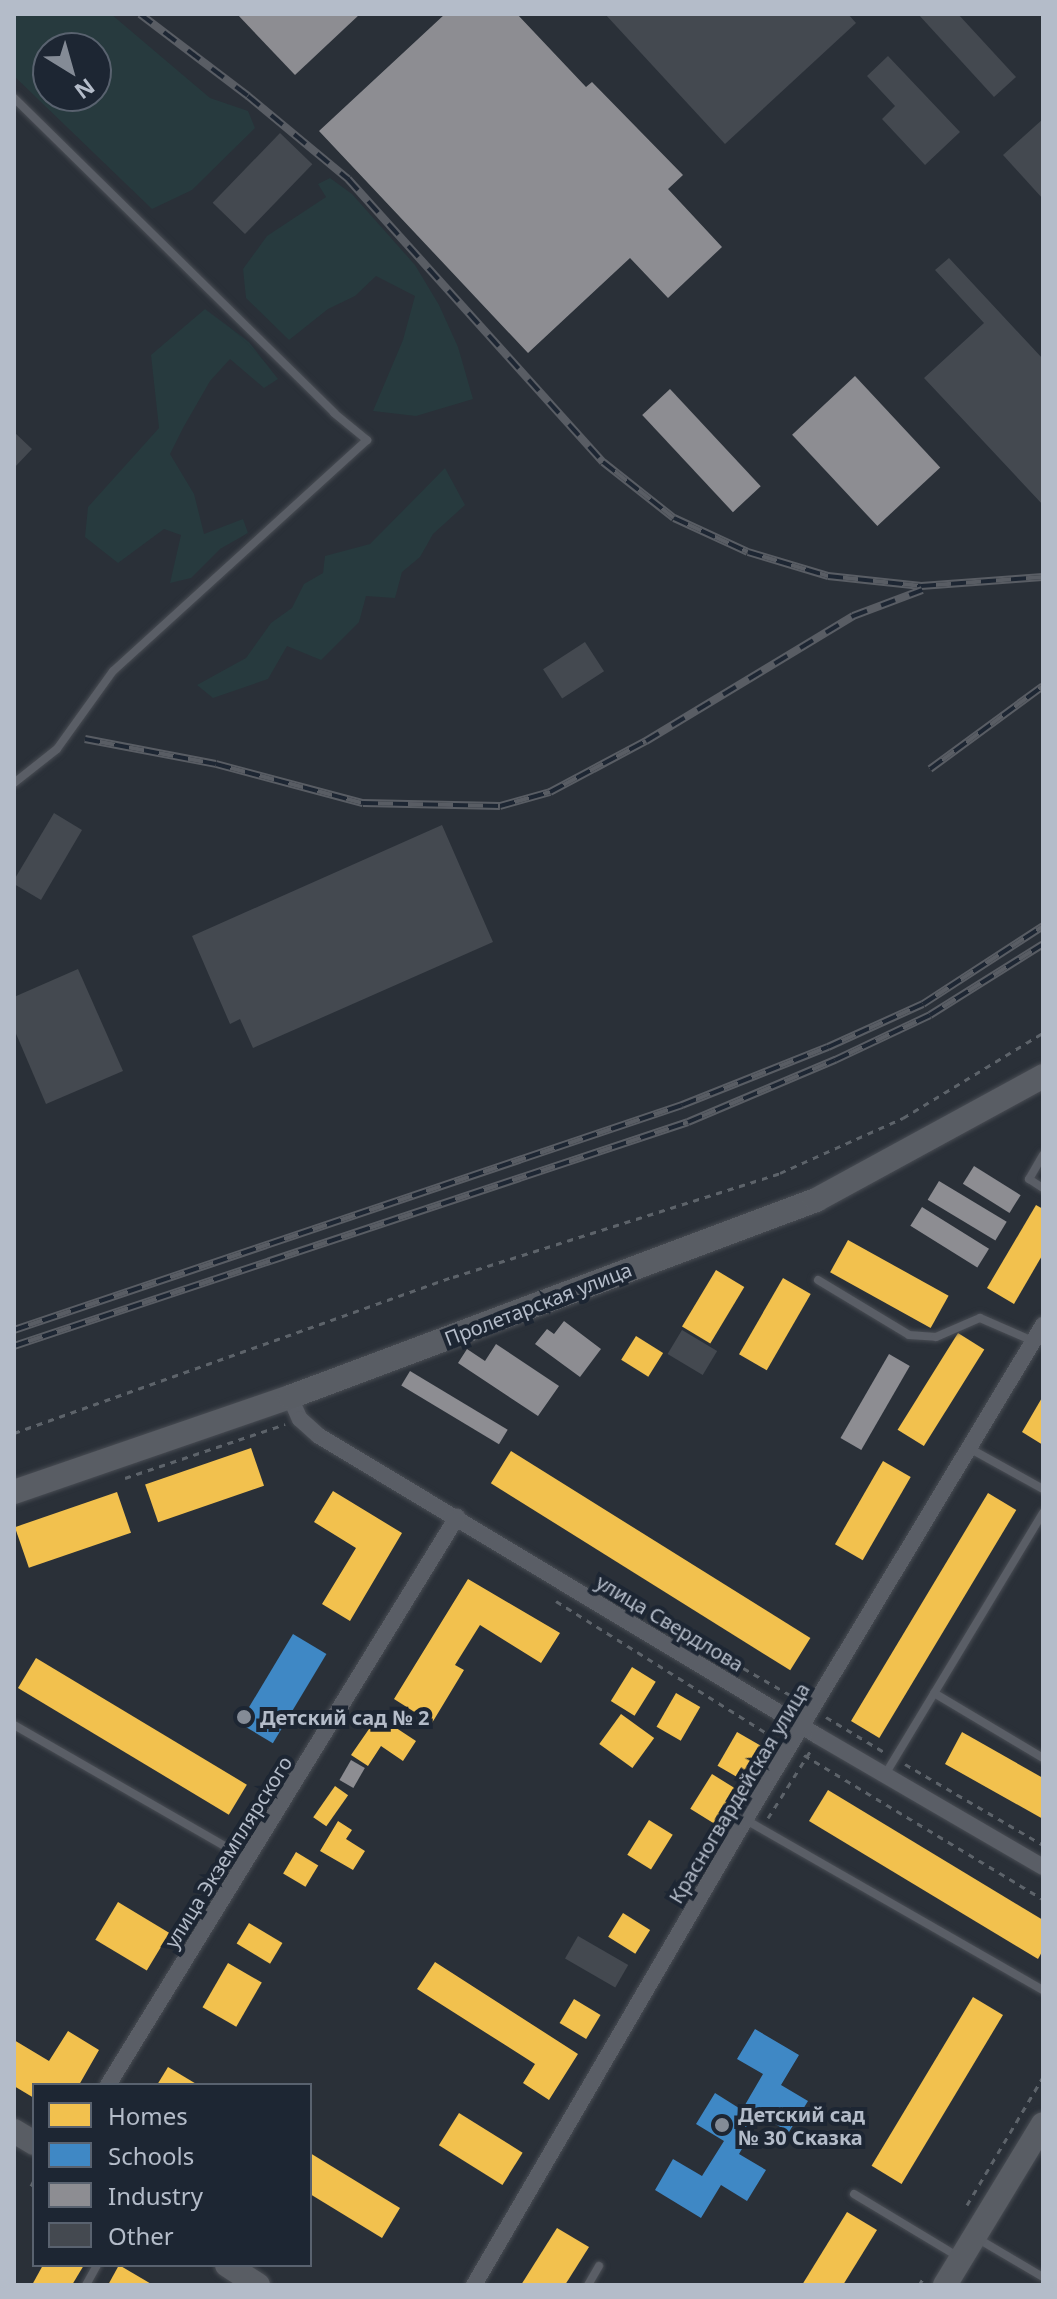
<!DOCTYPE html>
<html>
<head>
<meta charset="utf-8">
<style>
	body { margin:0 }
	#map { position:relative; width:1057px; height:2299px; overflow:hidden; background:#2a3038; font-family:"Noto Sans",sans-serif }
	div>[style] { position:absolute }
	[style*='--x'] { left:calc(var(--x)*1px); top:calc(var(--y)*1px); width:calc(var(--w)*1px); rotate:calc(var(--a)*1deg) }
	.green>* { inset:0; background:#273a3e }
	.homes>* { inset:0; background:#f2c14e; transform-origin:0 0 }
	.schools>* { inset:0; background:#3f88c5; transform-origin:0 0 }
	.industry>* { inset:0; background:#8d8d92; transform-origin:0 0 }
	.building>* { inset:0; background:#444950; transform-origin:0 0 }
	.path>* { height:3px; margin-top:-1.5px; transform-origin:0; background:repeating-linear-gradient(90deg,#5d636a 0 6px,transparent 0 12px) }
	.roads { filter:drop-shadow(0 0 2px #484c53) drop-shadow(0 0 2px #484c53) }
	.lane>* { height:8px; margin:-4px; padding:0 4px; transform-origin:4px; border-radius:4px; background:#5a5e66 }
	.street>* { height:16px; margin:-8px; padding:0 8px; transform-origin:8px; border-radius:8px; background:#5a5e66 }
	.secondary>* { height:24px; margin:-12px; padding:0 12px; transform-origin:12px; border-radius:12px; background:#595d64 }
	.rail>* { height:8px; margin-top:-4px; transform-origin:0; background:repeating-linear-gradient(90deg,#1d2633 0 15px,#595d64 0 30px); box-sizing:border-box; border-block:2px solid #595d64 }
	.dots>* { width:22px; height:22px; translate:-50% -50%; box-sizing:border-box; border:4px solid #1d2633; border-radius:50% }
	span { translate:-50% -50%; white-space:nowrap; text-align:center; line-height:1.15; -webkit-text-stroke:8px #1d2633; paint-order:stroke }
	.street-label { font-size:20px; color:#b4bcc9 }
	.poi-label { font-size:20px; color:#b4bcc9; font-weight:700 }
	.left { translate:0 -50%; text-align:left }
	.frame { position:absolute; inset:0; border:16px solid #b4bcc9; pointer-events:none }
	.legend { position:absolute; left:32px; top:2083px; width:280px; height:184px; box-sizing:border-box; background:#1d2633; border:2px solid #59626f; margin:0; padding:10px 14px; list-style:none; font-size:24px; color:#b4bcc9 }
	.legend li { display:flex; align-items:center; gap:16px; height:40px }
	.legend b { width:40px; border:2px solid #59626f }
	.north { position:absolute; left:32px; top:32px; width:80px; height:80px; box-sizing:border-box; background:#1d2633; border:2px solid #59626f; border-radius:50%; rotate:143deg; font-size:22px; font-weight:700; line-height:32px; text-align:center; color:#b4bcc9 }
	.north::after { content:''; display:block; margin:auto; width:28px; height:36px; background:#848b96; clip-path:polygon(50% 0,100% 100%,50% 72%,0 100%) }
</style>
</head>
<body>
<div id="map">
	<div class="green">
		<i style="clip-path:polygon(evenodd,14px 14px,111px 14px,210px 98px,248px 111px,255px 128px,192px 190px,152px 209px,14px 76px,14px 14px,48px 48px,96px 48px,96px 96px,48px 96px,48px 48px)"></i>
		<i style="clip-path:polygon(330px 178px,352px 194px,415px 265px,439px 305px,458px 347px,473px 399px,416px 416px,373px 411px,403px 340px,415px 296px,376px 276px,355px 296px,328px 309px,289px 340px,246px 298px,243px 269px,267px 236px,326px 197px,318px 184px)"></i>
		<i style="clip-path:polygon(205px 309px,249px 342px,278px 379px,264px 388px,230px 359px,210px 381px,183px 428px,170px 454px,194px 494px,204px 534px,243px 519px,248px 533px,220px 549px,191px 578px,170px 583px,181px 535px,164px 529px,118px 563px,85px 537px,88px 507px,159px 428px,151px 355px)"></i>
		<i style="clip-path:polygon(445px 468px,465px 505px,433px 534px,420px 557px,402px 572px,395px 598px,366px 596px,359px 622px,321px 660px,287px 646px,268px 679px,213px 698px,197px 685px,246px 658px,271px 623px,292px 608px,304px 584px,323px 573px,325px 556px,370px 544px)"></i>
	</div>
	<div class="homes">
		<i style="clip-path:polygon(1036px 1205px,1043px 1209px,1043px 1254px,1014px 1304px,987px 1288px)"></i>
		<i style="left:848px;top:1240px;width:115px;height:37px;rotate:29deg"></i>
		<i style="left:716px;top:1270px;width:33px;height:66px;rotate:31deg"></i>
		<i style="left:783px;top:1278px;width:32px;height:88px;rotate:30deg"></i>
		<i style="left:958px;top:1333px;width:31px;height:114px;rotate:32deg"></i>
		<i style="left:636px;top:1336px;width:32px;height:28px;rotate:32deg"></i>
		<i style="clip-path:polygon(1043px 1396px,1043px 1445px,1022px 1432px)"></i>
		<i style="left:251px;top:1448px;width:40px;height:112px;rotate:71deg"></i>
		<i style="left:511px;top:1451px;width:353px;height:38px;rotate:32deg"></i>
		<i style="left:883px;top:1461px;width:32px;height:96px;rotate:30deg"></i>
		<i style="clip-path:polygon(333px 1491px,402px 1533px,350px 1621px,322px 1604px,356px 1548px,314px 1522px)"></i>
		<i style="left:117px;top:1492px;width:43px;height:108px;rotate:71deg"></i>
		<i style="left:988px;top:1493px;width:33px;height:266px;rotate:31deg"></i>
		<i style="clip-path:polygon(468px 1579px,560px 1633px,541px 1663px,480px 1625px,455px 1665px,464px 1670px,432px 1723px,394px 1699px)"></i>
		<i style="left:36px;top:1658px;width:246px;height:35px;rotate:31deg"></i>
		<i style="left:632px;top:1667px;width:28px;height:40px;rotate:32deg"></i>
		<i style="left:676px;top:1693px;width:28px;height:39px;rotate:30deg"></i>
		<i style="left:621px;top:1714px;width:41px;height:37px;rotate:36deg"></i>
		<i style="clip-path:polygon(378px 1716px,416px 1741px,403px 1761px,381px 1746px,368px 1766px,351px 1755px)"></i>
		<i style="left:737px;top:1732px;width:28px;height:39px;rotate:30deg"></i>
		<i style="clip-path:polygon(962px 1732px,1043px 1778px,1043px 1819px,945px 1764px)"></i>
		<i style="left:712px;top:1774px;width:28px;height:41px;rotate:32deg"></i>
		<i style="left:335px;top:1786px;width:16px;height:38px;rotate:35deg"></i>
		<i style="clip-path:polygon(828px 1790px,1043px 1920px,1043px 1950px,1038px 1959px,809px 1821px)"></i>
		<i style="left:649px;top:1820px;width:28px;height:41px;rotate:32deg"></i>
		<i style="clip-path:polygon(338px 1821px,352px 1830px,346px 1839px,365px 1851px,353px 1870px,320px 1851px)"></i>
		<i style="left:296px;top:1852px;width:26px;height:25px;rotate:31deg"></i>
		<i style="left:118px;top:1902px;width:60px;height:44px;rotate:31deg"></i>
		<i style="left:623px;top:1913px;width:32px;height:28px;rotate:32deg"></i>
		<i style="left:249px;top:1923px;width:39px;height:24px;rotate:31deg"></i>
		<i style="clip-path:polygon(435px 1962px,578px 2054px,549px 2100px,523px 2083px,535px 2064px,417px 1989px)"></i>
		<i style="left:228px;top:1963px;width:39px;height:51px;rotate:30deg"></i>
		<i style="left:973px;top:1997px;width:35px;height:197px;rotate:31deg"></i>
		<i style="left:574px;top:1999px;width:31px;height:28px;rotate:31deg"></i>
		<i style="clip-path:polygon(68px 2031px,99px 2050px,79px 2085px,34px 2085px,34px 2098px,14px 2086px,14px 2040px,49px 2061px)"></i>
		<i style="clip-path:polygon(168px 2067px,198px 2085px,157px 2085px)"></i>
		<i style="left:459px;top:2113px;width:75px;height:38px;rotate:32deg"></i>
		<i style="clip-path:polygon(310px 2153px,400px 2208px,382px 2238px,310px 2194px)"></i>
		<i style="clip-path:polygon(847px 2212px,877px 2230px,843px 2285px,802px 2285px)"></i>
		<i style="clip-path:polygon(557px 2228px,589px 2247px,565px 2285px,521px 2285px)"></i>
		<i style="clip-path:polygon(43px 2265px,84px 2265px,72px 2285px,32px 2285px)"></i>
		<i style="clip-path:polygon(119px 2265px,153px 2285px,108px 2285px)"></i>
	</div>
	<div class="schools">
		<i style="left:293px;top:1634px;width:39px;height:104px;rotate:31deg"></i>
		<i style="clip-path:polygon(755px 2029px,799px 2055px,781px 2085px,808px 2101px,789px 2132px,761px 2116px,739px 2154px,766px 2170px,747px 2201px,721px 2185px,701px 2218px,655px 2190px,673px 2159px,702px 2176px,724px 2141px,696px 2124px,715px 2093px,742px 2110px,763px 2074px,737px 2059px)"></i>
	</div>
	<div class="industry">
		<i style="clip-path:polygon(237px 14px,360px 14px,295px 75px)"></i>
		<i style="clip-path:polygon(445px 14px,517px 14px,586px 87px,592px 82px,683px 175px,668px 189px,722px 247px,668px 298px,630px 258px,528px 353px,319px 131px)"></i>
		<i style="left:855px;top:376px;width:125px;height:86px;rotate:47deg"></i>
		<i style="left:670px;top:389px;width:133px;height:38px;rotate:47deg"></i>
		<i style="left:974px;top:1166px;width:55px;height:21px;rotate:32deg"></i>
		<i style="left:939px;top:1181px;width:79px;height:22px;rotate:31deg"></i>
		<i style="left:922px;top:1207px;width:79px;height:22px;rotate:32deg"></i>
		<i style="clip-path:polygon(564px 1321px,601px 1349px,580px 1377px,535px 1344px,547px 1329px,554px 1334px)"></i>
		<i style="clip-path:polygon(496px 1344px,559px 1386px,538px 1416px,458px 1363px,467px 1349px,485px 1361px)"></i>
		<i style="left:889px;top:1354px;width:24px;height:97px;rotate:30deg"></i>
		<i style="left:410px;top:1371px;width:114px;height:17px;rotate:31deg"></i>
		<i style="left:351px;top:1760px;width:16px;height:23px;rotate:30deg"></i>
	</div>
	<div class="building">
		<i style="clip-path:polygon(605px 14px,848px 14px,856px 23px,725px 144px)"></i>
		<i style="clip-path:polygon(918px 14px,958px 14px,1016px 77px,994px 97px)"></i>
		<i style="clip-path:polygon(888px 56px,960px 132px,925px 165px,882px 119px,895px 106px,867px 76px)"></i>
		<i style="clip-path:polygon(1043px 119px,1043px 199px,1003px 155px)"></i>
		<i style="left:280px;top:133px;width:45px;height:97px;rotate:44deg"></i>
		<i style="clip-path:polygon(949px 258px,1043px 359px,1043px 505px,924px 378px,984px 323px,935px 270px)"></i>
		<i style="clip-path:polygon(14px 432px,32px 449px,14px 468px)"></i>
		<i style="left:585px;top:642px;width:35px;height:50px;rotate:57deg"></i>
		<i style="clip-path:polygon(54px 813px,82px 830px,41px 900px,14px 884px,14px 880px)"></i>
		<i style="clip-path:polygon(442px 825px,493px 942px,253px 1048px,240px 1019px,230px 1024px,192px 936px)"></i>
		<i style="clip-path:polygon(78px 969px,123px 1071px,46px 1104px,14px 1029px,14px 997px)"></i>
		<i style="left:682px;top:1330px;width:41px;height:28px;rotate:31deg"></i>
		<i style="left:578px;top:1936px;width:58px;height:26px;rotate:30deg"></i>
	</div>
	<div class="path">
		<i style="--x:14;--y:1433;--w:466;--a:-19.6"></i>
		<i style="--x:453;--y:1277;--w:343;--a:-17.6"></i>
		<i style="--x:780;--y:1173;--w:135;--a:-24.1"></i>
		<i style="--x:903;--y:1118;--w:164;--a:-31.3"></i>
		<i style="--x:125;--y:1478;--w:169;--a:-18.6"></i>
		<i style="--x:556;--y:1601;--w:256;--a:32.1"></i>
		<i style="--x:681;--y:1632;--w:136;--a:30"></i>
		<i style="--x:826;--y:1717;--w:68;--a:31.1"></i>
		<i style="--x:804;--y:1755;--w:279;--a:31.1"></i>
		<i style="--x:905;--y:1764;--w:160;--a:30.4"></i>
		<i style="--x:768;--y:1818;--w:80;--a:-57.7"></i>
		<i style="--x:31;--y:2186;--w:7;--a:-63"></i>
		<i style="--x:967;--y:2205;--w:149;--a:-59.3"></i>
		<i style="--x:919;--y:2285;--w:9;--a:-58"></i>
	</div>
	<div class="roads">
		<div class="lane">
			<i style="--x:14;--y:98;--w:449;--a:44.5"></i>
			<i style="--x:334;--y:413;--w:43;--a:39.3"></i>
			<i style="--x:367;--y:440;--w:343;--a:137.7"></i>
			<i style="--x:113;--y:671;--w:96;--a:125.7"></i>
			<i style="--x:57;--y:749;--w:55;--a:141.7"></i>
			<i style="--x:1043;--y:1155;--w:28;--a:120"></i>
			<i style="--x:1029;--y:1179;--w:17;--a:33"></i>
			<i style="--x:818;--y:1280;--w:106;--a:31.1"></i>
			<i style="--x:909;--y:1335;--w:27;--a:4"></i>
			<i style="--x:936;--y:1337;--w:48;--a:-23.4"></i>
			<i style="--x:980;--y:1318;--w:58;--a:23.5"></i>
			<i style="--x:967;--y:1447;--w:87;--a:28.9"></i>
			<i style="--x:934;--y:1693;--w:127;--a:30.8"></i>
			<i style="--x:14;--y:1725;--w:269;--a:29.9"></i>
			<i style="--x:886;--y:1773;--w:304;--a:-58.9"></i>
			<i style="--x:746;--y:1820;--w:342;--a:29.8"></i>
			<i style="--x:854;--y:2194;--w:120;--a:31"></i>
			<i style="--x:975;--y:2237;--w:79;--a:30.5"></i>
			<i style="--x:86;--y:2285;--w:23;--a:-61"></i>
			<i style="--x:588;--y:2285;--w:22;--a:-60"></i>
		</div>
		<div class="street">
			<i style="--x:290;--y:1397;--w:24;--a:66"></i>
			<i style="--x:300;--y:1419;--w:25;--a:42"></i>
			<i style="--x:319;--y:1436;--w:582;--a:31.01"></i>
			<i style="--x:818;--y:1736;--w:260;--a:30.2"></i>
			<i style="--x:108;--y:2085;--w:667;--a:-58.43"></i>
			<i style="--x:474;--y:2285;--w:538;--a:-59.77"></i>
			<i style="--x:745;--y:1820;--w:578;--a:-58.95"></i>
		</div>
		<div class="secondary">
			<i style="--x:14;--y:1492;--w:292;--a:-19"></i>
			<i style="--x:290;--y:1397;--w:562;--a:-20.53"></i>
			<i style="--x:816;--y:1200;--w:259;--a:-28.6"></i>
			<i style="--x:14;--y:2131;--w:23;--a:31"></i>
			<i style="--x:227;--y:2265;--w:37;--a:33"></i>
			<i style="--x:945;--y:2285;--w:188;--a:-58.7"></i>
		</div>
	</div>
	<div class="rail">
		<i style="--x:140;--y:14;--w:136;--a:37.2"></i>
		<i style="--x:248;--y:96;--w:130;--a:39.7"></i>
		<i style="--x:348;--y:179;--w:381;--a:48"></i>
		<i style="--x:603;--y:462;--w:90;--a:38.3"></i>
		<i style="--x:674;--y:518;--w:81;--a:24.7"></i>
		<i style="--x:748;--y:552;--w:84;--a:16.7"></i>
		<i style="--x:828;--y:576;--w:94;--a:6.1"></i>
		<i style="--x:921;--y:586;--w:122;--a:-4.2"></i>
		<i style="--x:85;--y:739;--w:133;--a:10.8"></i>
		<i style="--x:216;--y:764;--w:152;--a:14.9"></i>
		<i style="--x:363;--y:803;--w:137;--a:1.3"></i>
		<i style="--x:500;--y:806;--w:52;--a:-15.6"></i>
		<i style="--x:550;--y:792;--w:109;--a:-28"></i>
		<i style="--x:646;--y:741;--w:242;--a:-31.1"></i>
		<i style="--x:853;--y:616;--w:74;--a:-20.6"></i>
		<i style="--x:930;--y:769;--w:140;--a:-36.3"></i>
		<i style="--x:14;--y:1330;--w:705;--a:-18.61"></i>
		<i style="--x:682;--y:1105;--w:157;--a:-21.7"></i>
		<i style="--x:828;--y:1047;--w:104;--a:-24.4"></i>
		<i style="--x:923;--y:1004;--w:143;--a:-33"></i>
		<i style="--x:14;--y:1346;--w:710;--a:-18.38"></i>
		<i style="--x:688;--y:1122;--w:160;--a:-22.9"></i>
		<i style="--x:835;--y:1060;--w:105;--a:-25.3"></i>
		<i style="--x:930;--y:1015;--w:133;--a:-32.1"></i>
	</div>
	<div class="dots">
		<i style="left:244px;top:1717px;background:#848b96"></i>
		<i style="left:722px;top:2125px;background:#848b96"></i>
	</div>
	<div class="street-label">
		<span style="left:538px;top:1304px;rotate:-21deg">Пролетарская улица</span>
		<span style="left:670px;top:1623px;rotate:31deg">улица Свердлова</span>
		<span style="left:739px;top:1793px;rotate:-59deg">Красногвардейская улица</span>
		<span style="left:228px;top:1852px;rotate:-58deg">улица Экземплярского</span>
	</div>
	<div class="poi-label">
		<span class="left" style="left:260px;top:1717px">Детский сад № 2</span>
		<span class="left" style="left:738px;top:2126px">Детский сад<br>№ 30 Сказка</span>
	</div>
	<div class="frame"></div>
	<ul class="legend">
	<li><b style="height:22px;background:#f2c14e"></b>Homes</li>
	<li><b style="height:22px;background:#3f88c5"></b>Schools</li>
	<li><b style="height:22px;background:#8d8d92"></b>Industry</li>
	<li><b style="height:22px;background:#444950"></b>Other</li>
	</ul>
	<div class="north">N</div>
</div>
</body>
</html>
